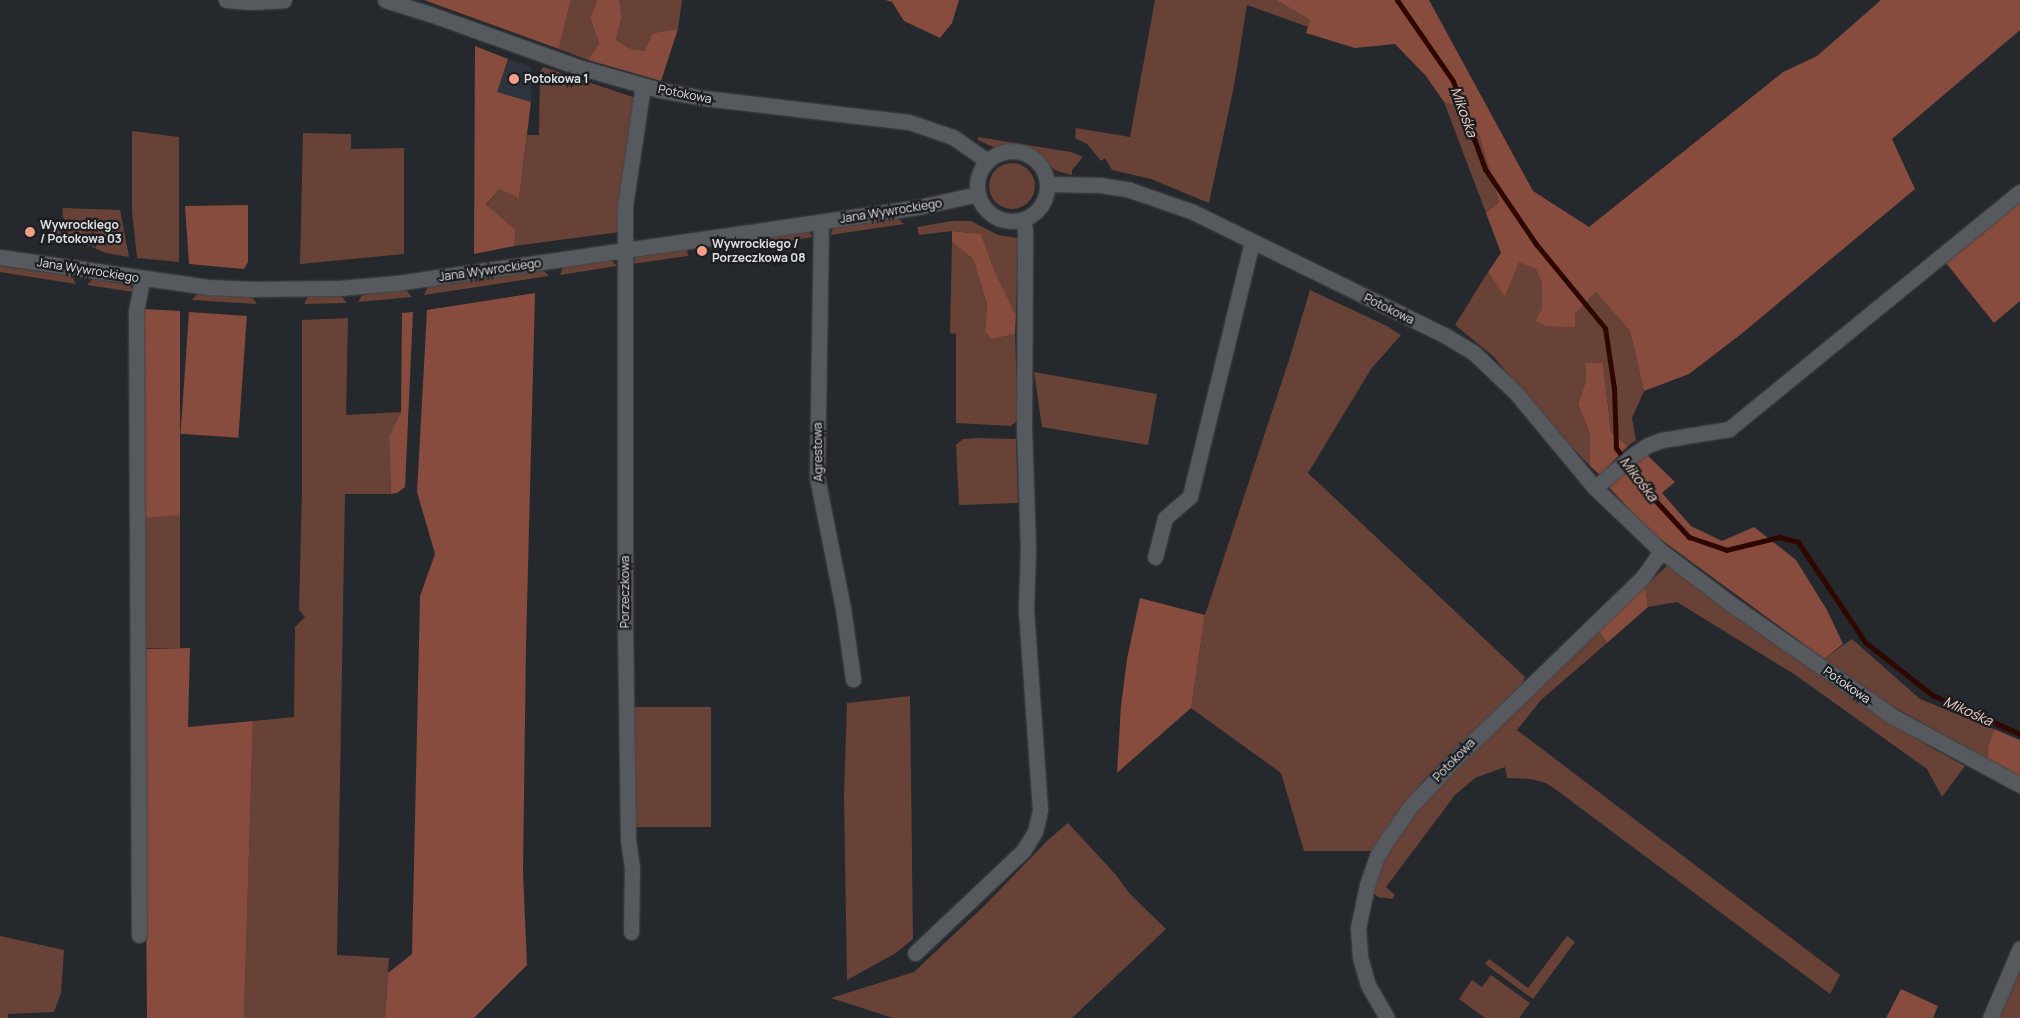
<!DOCTYPE html>
<html>
<head>
<meta charset="utf-8">
<style>
	body { margin:0 }
	#map { position:relative; width:2020px; height:1018px; overflow:hidden; background:#25282c; font-family:Manrope,sans-serif }
	div>[style] { position:absolute }
	[style*='--x'] { left:calc(var(--x)*1px); top:calc(var(--y)*1px); width:calc(var(--w)*1px); rotate:calc(var(--a)*1deg) }
	.built>* { inset:0; background:#2e343d }
	.green>* { inset:0; background:#684237; transform-origin:0 0 }
	.round { border-radius:50% }
	.forest>* { inset:0; background:#874c3d; transform-origin:0 0 }
	.stream>* { height:5px; margin:-2.5px; padding:0 2.5px; transform-origin:2.5px; border-radius:2.5px; background:#2e0701 }
	.roads { filter:drop-shadow(0 0 1px #44464a) drop-shadow(0 0 1px #44464a) }
	.minor>* { height:15px; margin:-7.5px; padding:0 7.5px; transform-origin:7.5px; border-radius:7.5px; background:#56595e }
	.minor>.ring { margin:-7.5px; padding:0; box-sizing:content-box; background:none; border:15px solid #56595e; border-radius:50% }
	.dots>* { width:14px; height:14px; translate:-50% -50%; box-sizing:border-box; border:2px solid #1c1e22; border-radius:50% }
	span { translate:-50% -50%; white-space:nowrap; text-align:center; line-height:1.15; -webkit-text-stroke:4.5px #1c1e22; paint-order:stroke }
	.poi-label { font-size:12px; color:#dee0e3; font-weight:700 }
	.left { translate:0 -50%; text-align:left }
	.street-label { font-size:12px; color:#dee0e3 }
	.water-label { font-size:14px; color:#f6cfc5; font-style:italic }
</style>
</head>
<body>
<div id="map">
	<div class="built">
		<i style="clip-path:polygon(508px 59px,531px 66px,531px 102px,496px 92px)"></i>
	</div>
	<div class="green">
		<i style="clip-path:polygon(571px 0,597px 0,590px 18px,599px 43px,588px 60px,559px 49px)"></i>
		<i style="clip-path:polygon(619px 0,682px 0,678px 29px,653px 33px,644px 51px,631px 49px,616px 40px,622px 17px)"></i>
		<i style="clip-path:polygon(1155px 0,1276px 0,1310px 20px,1308px 27px,1247px 5px,1234px 86px,1209px 203px,1151px 179px,1112px 170px,1105px 158px,1101px 161px,1087px 144px,1075px 138px,1076px 128px,1130px 137px)"></i>
		<i style="clip-path:polygon(543px 67px,636px 98px,620px 232px,514px 246px,516px 230px,486px 206px,499px 189px,519px 197px,527px 135px,539px 135px,540px 72px)"></i>
		<i style="clip-path:polygon(1444px 102px,1454px 105px,1479px 135px,1499px 202px,1486px 213px)"></i>
		<i style="clip-path:polygon(132px 131px,179px 137px,179px 262px,137px 258px,132px 210px)"></i>
		<i style="clip-path:polygon(303px 133px,351px 134px,351px 149px,404px 148px,404px 254px,300px 264px)"></i>
		<i style="clip-path:polygon(978px 137px,1071px 152px,1083px 157px,1072px 170px,1072px 175px,1067px 174px,1055px 170px,1029px 149px,1013px 146px,993px 147px,978px 140px)"></i>
		<i class="round" style="left:989px;top:163px;width:46px;height:46px"></i>
		<i style="clip-path:polygon(63px 208px,120px 210px,129px 257px,106px 253px,87px 245px,48px 238px,53px 224px,62px 224px)"></i>
		<i style="clip-path:polygon(897px 218px,904px 224px,830px 235px,834px 227px)"></i>
		<i style="clip-path:polygon(952px 221px,971px 221px,998px 235px,1018px 238px,1016px 315px,995px 272px,981px 234px,952px 231px,919px 235px,917px 227px)"></i>
		<i style="clip-path:polygon(808px 231px,813px 237px,755px 246px,759px 238px)"></i>
		<i style="clip-path:polygon(952px 242px,973px 259px,987px 304px,985px 332px,992px 339px,1015px 334px,1018px 420px,1011px 426px,956px 423px,956px 334px,950px 333px)"></i>
		<i style="clip-path:polygon(687px 249px,688px 256px,631px 264px,636px 257px)"></i>
		<i style="clip-path:polygon(611px 260px,617px 266px,560px 275px,563px 267px)"></i>
		<i style="clip-path:polygon(1519px 261px,1536px 269px,1542px 283px,1542px 308px,1535px 321px,1575px 314px,1596px 292px,1630px 331px,1644px 391px,1632px 418px,1636px 440px,1628px 446px,1611px 432px,1603px 363px,1585px 363px,1586px 380px,1578px 404px,1590px 434px,1590px 466px,1550px 425px,1493px 356px,1455px 325px,1488px 272px,1505px 295px)"></i>
		<i style="clip-path:polygon(0 266px,72px 276px,76px 284px,0 272px)"></i>
		<i style="clip-path:polygon(543px 270px,549px 276px,424px 295px,428px 287px)"></i>
		<i style="clip-path:polygon(93px 279px,130px 285px,134px 292px,87px 285px)"></i>
		<i style="clip-path:polygon(406px 290px,412px 297px,358px 302px,362px 295px)"></i>
		<i style="clip-path:polygon(1310px 290px,1387px 326px,1401px 335px,1371px 369px,1308px 473px,1525px 677px,1523px 683px,1425px 779px,1394px 818px,1374px 851px,1304px 851px,1281px 773px,1191px 708px,1205px 615px,1289px 360px)"></i>
		<i style="clip-path:polygon(197px 294px,252px 297px,257px 304px,192px 300px)"></i>
		<i style="clip-path:polygon(341px 296px,347px 303px,304px 304px,308px 297px)"></i>
		<i style="clip-path:polygon(348px 318px,346px 415px,401px 412px,389px 436px,391px 494px,345px 494px,337px 955px,389px 958px,385px 1018px,244px 1018px,253px 721px,294px 717px,295px 627px,305px 617px,299px 610px,302px 488px,302px 320px)"></i>
		<i style="clip-path:polygon(1034px 372px,1157px 394px,1148px 445px,1042px 427px)"></i>
		<i style="clip-path:polygon(977px 438px,1016px 439px,1018px 503px,959px 505px,956px 445px,963px 439px)"></i>
		<i style="left:180px;top:515px;width:133px;height:38px;rotate:90deg"></i>
		<i style="clip-path:polygon(1668px 565px,1832px 684px,1932px 748px,1965px 766px,1942px 797px,1927px 769px,1794px 674px,1677px 602px,1648px 607px,1645px 586px)"></i>
		<i style="clip-path:polygon(1598px 630px,1607px 643px,1541px 700px,1517px 730px,1840px 975px,1830px 994px,1555px 789px,1546px 783px,1531px 779px,1507px 778px,1505px 767px,1475px 778px,1455px 795px,1386px 887px,1395px 895px,1392px 899px,1378px 897px,1371px 890px,1386px 853px,1406px 823px,1424px 802px,1449px 774px)"></i>
		<i style="clip-path:polygon(1852px 639px,1920px 699px,1994px 729px,1988px 746px,1987px 759px,1888px 704px,1824px 659px)"></i>
		<i style="clip-path:polygon(910px 696px,913px 939px,896px 953px,847px 980px,844px 796px,847px 703px)"></i>
		<i style="left:711px;top:707px;width:120px;height:78px;rotate:90deg"></i>
		<i style="clip-path:polygon(1068px 823px,1116px 875px,1130px 894px,1166px 929px,1072px 1018px,893px 1018px,831px 998px,914px 972px,984px 906px,1048px 840px)"></i>
		<i style="clip-path:polygon(0 936px,64px 950px,61px 993px,54px 1012px,8px 1014px,8px 1018px,0 1018px)"></i>
		<i style="clip-path:polygon(1567px 936px,1575px 942px,1533px 999px,1485px 964px,1489px 959px,1528px 988px)"></i>
		<i style="clip-path:polygon(2020px 965px,2020px 1018px,1997px 1018px)"></i>
		<i style="clip-path:polygon(1491px 975px,1530px 1003px,1519px 1018px,1485px 1018px,1459px 999px,1472px 980px,1482px 987px)"></i>
	</div>
	<div class="forest">
		<i style="clip-path:polygon(424px 0,571px 0,559px 49px)"></i>
		<i style="clip-path:polygon(597px 0,619px 0,622px 17px,616px 40px,631px 49px,644px 51px,653px 33px,678px 29px,661px 81px,588px 60px,599px 43px,590px 18px)"></i>
		<i style="clip-path:polygon(885px 0,959px 0,952px 23px,940px 38px,904px 21px,892px 2px)"></i>
		<i style="clip-path:polygon(1276px 0,1429px 0,1533px 191px,1589px 227px,1783px 72px,1817px 56px,1881px 0,2020px 0,2020px 30px,1892px 139px,1915px 189px,1740px 335px,1689px 374px,1644px 391px,1630px 331px,1596px 292px,1575px 314px,1575px 327px,1547px 326px,1535px 321px,1542px 308px,1542px 283px,1536px 269px,1519px 262px,1505px 296px,1488px 272px,1501px 253px,1486px 213px,1499px 202px,1479px 135px,1454px 105px,1444px 102px,1426px 76px,1395px 44px,1355px 48px,1306px 33px,1310px 20px)"></i>
		<i style="clip-path:polygon(475px 46px,508px 59px,497px 92px,531px 102px,519px 198px,499px 189px,486px 205px,516px 230px,514px 246px,474px 254px)"></i>
		<i style="clip-path:polygon(2020px 202px,2020px 301px,1994px 323px,1946px 263px)"></i>
		<i style="clip-path:polygon(248px 205px,248px 262px,244px 269px,189px 264px,185px 206px)"></i>
		<i style="clip-path:polygon(952px 231px,981px 234px,995px 272px,1016px 315px,1015px 334px,992px 339px,985px 332px,987px 304px,973px 259px,952px 242px)"></i>
		<i style="clip-path:polygon(535px 293px,526px 646px,523px 872px,527px 965px,474px 1018px,385px 1018px,388px 973px,412px 954px,420px 596px,435px 554px,417px 492px,427px 310px)"></i>
		<i style="clip-path:polygon(144px 309px,180px 311px,180px 515px,142px 518px,141px 318px)"></i>
		<i style="left:189px;top:312px;width:58px;height:122px;rotate:4deg"></i>
		<i style="clip-path:polygon(413px 312px,405px 487px,397px 493px,391px 494px,389px 436px,401px 412px,402px 313px)"></i>
		<i style="clip-path:polygon(1585px 363px,1603px 363px,1611px 432px,1628px 446px,1600px 475px,1590px 466px,1590px 434px,1578px 404px,1586px 380px)"></i>
		<i style="clip-path:polygon(1644px 452px,1675px 482px,1662px 493px,1691px 526px,1722px 541px,1754px 527px,1796px 560px,1827px 610px,1843px 644px,1824px 659px,1648px 530px,1608px 486px)"></i>
		<i style="clip-path:polygon(1645px 586px,1648px 607px,1607px 643px,1598px 630px)"></i>
		<i style="clip-path:polygon(1140px 598px,1205px 615px,1191px 708px,1117px 773px,1121px 706px,1127px 659px)"></i>
		<i style="clip-path:polygon(190px 648px,188px 727px,253px 721px,244px 1018px,147px 1018px,144px 649px)"></i>
		<i style="clip-path:polygon(1994px 729px,2020px 740px,2020px 777px,1987px 759px,1988px 746px)"></i>
		<i style="clip-path:polygon(1901px 989px,1938px 1006px,1933px 1018px,1886px 1018px)"></i>
	</div>
	<div class="stream">
		<i style="--x:1397;--y:0;--w:98;--a:55.3"></i>
		<i style="--x:1453;--y:81;--w:94;--a:70"></i>
		<i style="--x:1485;--y:169;--w:91;--a:55.8"></i>
		<i style="--x:1536;--y:244;--w:109;--a:50.6"></i>
		<i style="--x:1605;--y:328;--w:61;--a:81.5"></i>
		<i style="--x:1614;--y:388;--w:60;--a:88.1"></i>
		<i style="--x:1616;--y:448;--w:64;--a:53.3"></i>
		<i style="--x:1654;--y:499;--w:52;--a:47.4"></i>
		<i style="--x:1689;--y:537;--w:39;--a:19"></i>
		<i style="--x:1726;--y:550;--w:55;--a:-13.8"></i>
		<i style="--x:1779;--y:537;--w:20;--a:15"></i>
		<i style="--x:1798;--y:542;--w:120;--a:56.2"></i>
		<i style="--x:1865;--y:642;--w:85;--a:38.3"></i>
		<i style="--x:1932;--y:695;--w:96;--a:23.9"></i>
	</div>
	<div class="roads">
		<div class="minor">
			<i style="--x:226;--y:0;--w:24;--a:5"></i>
			<i style="--x:250;--y:2;--w:34;--a:-3"></i>
			<i style="--x:385;--y:0;--w:47;--a:17.3"></i>
			<i style="--x:430;--y:14;--w:154;--a:19.7"></i>
			<i style="--x:575;--y:66;--w:88;--a:15.8"></i>
			<i style="--x:660;--y:90;--w:45;--a:10.3"></i>
			<i style="--x:704;--y:98;--w:206;--a:6.7"></i>
			<i style="--x:909;--y:122;--w:46;--a:18.8"></i>
			<i style="--x:953;--y:137;--w:42;--a:35.2"></i>
			<i class="ring" style="left:977px;top:151px;width:55px;height:55px"></i>
			<i style="--x:1047;--y:184;--w:53;--a:1.1"></i>
			<i style="--x:1100;--y:185;--w:30;--a:9"></i>
			<i style="--x:1130;--y:190;--w:67;--a:19.2"></i>
			<i style="--x:1193;--y:212;--w:282;--a:26.1"></i>
			<i style="--x:1446;--y:336;--w:33;--a:31"></i>
			<i style="--x:1474;--y:353;--w:58;--a:43.6"></i>
			<i style="--x:1516;--y:393;--w:124;--a:50.3"></i>
			<i style="--x:1595;--y:488;--w:91;--a:43.7"></i>
			<i style="--x:1661;--y:551;--w:91;--a:37"></i>
			<i style="--x:1734;--y:606;--w:193;--a:34.8"></i>
			<i style="--x:1892;--y:716;--w:145;--a:28.3"></i>
			<i style="--x:821;--y:222;--w:255;--a:90.9"></i>
			<i style="--x:817;--y:477;--w:134;--a:78.8"></i>
			<i style="--x:843;--y:608;--w:72;--a:82"></i>
			<i style="--x:0;--y:257;--w:210;--a:8.2"></i>
			<i style="--x:208;--y:287;--w:45;--a:2.5"></i>
			<i style="--x:253;--y:289;--w:86;--a:-0.7"></i>
			<i style="--x:339;--y:288;--w:57;--a:-5"></i>
			<i style="--x:396;--y:283;--w:352;--a:-8.2"></i>
			<i style="--x:744;--y:233;--w:177;--a:-8.5"></i>
			<i style="--x:919;--y:207;--w:60;--a:-12.4"></i>
			<i style="--x:1595;--y:488;--w:50;--a:-41"></i>
			<i style="--x:1633;--y:455;--w:18;--a:-34"></i>
			<i style="--x:1648;--y:445;--w:15;--a:-20"></i>
			<i style="--x:1662;--y:440;--w:68;--a:-9.3"></i>
			<i style="--x:1729;--y:429;--w:375;--a:-39.2"></i>
			<i style="--x:1155;--y:557;--w:40;--a:-75.6"></i>
			<i style="--x:1165;--y:518;--w:33;--a:-41"></i>
			<i style="--x:1190;--y:496;--w:261;--a:-76.3"></i>
			<i style="--x:631;--y:932;--w:64;--a:-89.1"></i>
			<i style="--x:632;--y:868;--w:30;--a:-98"></i>
			<i style="--x:628;--y:838;--w:227;--a:-90.8"></i>
			<i style="--x:625;--y:611;--w:405;--a:-90"></i>
			<i style="--x:625;--y:206;--w:121;--a:-81.5"></i>
			<i style="--x:139;--y:935;--w:624;--a:-90.28"></i>
			<i style="--x:136;--y:311;--w:33;--a:-79"></i>
			<i style="--x:915;--y:953;--w:149;--a:-43.4"></i>
			<i style="--x:1023;--y:851;--w:22;--a:-58"></i>
			<i style="--x:1035;--y:832;--w:23;--a:-77"></i>
			<i style="--x:1040;--y:810;--w:201;--a:-94"></i>
			<i style="--x:1026;--y:609;--w:61;--a:-88.1"></i>
			<i style="--x:1028;--y:548;--w:118;--a:-91.9"></i>
			<i style="--x:1024;--y:430;--w:199;--a:-89.7"></i>
			<i style="--x:1025;--y:231;--w:12;--a:-99"></i>
			<i style="--x:1387;--y:1018;--w:38;--a:-120"></i>
			<i style="--x:1368;--y:985;--w:29;--a:-106"></i>
			<i style="--x:1360;--y:957;--w:29;--a:-94"></i>
			<i style="--x:1358;--y:928;--w:44;--a:-78.2"></i>
			<i style="--x:1367;--y:885;--w:31;--a:-71"></i>
			<i style="--x:1377;--y:856;--w:19;--a:-58"></i>
			<i style="--x:1387;--y:840;--w:39;--a:-55"></i>
			<i style="--x:1409;--y:808;--w:63;--a:-46.9"></i>
			<i style="--x:1452;--y:762;--w:266;--a:-44.1"></i>
			<i style="--x:1643;--y:577;--w:32;--a:-55"></i>
			<i style="--x:1990;--y:1018;--w:76;--a:-66.8"></i>
		</div>
	</div>
	<div class="dots">
		<i style="left:514px;top:79px;background:#f49e87"></i>
		<i style="left:30px;top:232px;background:#f49e87"></i>
		<i style="left:702px;top:251px;background:#f49e87"></i>
	</div>
	<div class="poi-label">
		<span class="left" style="left:524px;top:79px">Potokowa 1</span>
		<span class="left" style="left:40px;top:232px">Wywrockiego<br>/ Potokowa 03</span>
		<span class="left" style="left:712px;top:251px">Wywrockiego /<br>Porzeczkowa 08</span>
	</div>
	<div class="street-label">
		<span style="left:685px;top:94px;rotate:11deg">Potokowa</span>
		<span style="left:891px;top:211px;rotate:-9deg">Jana Wywrockiego</span>
		<span style="left:88px;top:270px;rotate:9deg">Jana Wywrockiego</span>
		<span style="left:490px;top:270px;rotate:-8deg">Jana Wywrockiego</span>
		<span style="left:1389px;top:309px;rotate:26deg">Potokowa</span>
		<span style="left:818px;top:452px;rotate:-91deg">Agrestowa</span>
		<span style="left:625px;top:592px;rotate:-90deg">Porzeczkowa</span>
		<span style="left:1847px;top:685px;rotate:35deg">Potokowa</span>
		<span style="left:1454px;top:760px;rotate:-46deg">Potokowa</span>
	</div>
	<div class="water-label">
		<span style="left:1464px;top:112px;rotate:70deg">Mikośka</span>
		<span style="left:1639px;top:479px;rotate:52deg">Mikośka</span>
		<span style="left:1968px;top:711px;rotate:24deg">Mikośka</span>
	</div>
</div>
</body>
</html>
